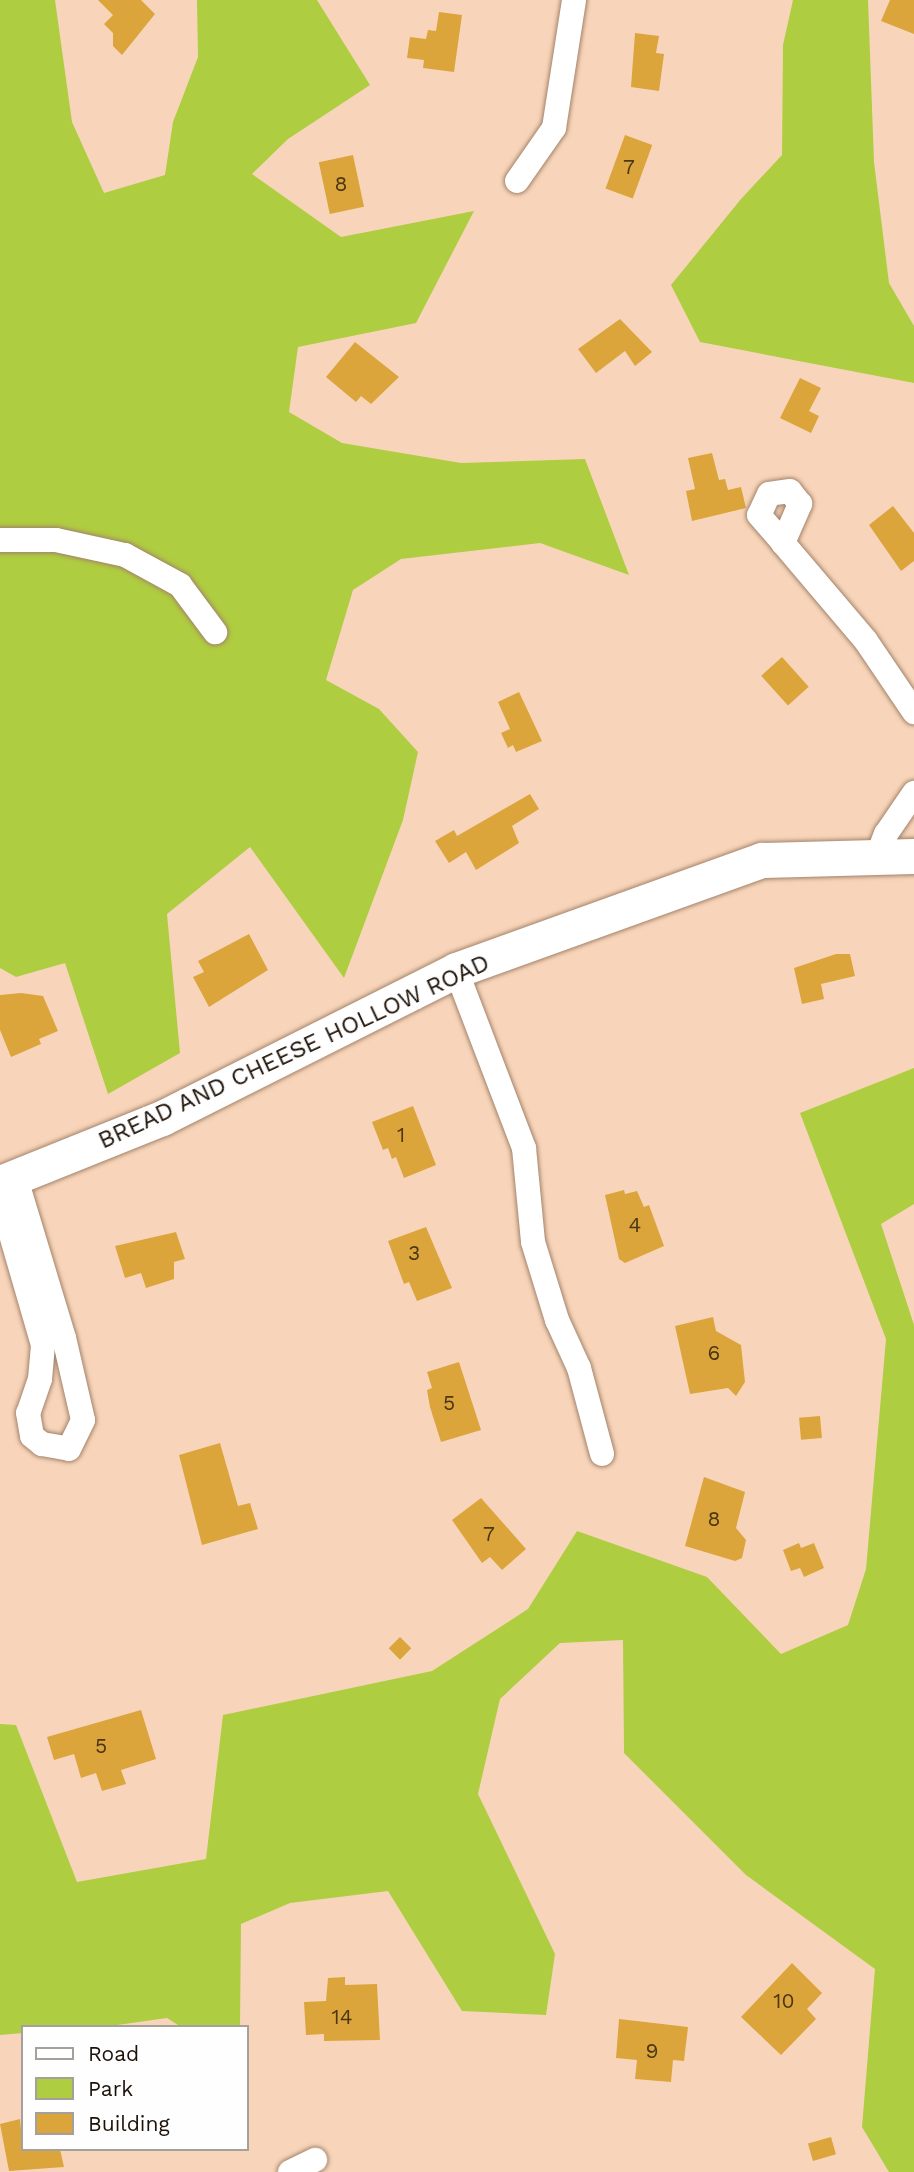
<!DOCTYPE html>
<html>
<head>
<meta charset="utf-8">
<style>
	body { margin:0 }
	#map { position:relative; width:914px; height:2172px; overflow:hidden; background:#f8d5ba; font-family:"Work Sans",sans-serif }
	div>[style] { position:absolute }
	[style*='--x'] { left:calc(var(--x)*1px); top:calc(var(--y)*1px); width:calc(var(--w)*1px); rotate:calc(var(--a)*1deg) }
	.green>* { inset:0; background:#afcd40 }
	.building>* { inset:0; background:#dba53b; transform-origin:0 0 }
	.roads { filter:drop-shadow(0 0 2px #a3836a) drop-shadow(0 0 2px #a3836a) }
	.street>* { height:24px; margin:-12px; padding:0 12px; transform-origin:12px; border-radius:12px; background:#fff }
	.secondary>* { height:35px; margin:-17.5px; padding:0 17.5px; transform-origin:17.5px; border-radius:17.5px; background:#fff }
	span { translate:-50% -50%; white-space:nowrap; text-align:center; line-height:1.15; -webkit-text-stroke:5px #fefefe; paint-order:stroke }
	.number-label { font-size:21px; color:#4c3715 }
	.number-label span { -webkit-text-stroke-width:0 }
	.street-label { font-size:24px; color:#1d1208 }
	.legend { position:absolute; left:21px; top:2025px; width:228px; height:126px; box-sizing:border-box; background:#fefefe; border:2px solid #a4a09c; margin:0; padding:9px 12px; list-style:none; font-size:21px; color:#1d1208 }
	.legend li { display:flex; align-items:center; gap:14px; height:35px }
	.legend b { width:35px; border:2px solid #a4a09c }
</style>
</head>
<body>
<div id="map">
	<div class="green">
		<i style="clip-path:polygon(0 0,55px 0,72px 122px,104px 193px,165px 175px,173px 122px,198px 57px,197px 0,317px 0,370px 85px,288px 139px,252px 174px,341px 237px,474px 211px,416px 323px,298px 347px,289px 412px,342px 443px,461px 463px,585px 459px,629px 575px,540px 543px,401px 559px,353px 590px,326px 680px,379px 709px,418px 752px,403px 820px,344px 978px,250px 847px,167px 914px,180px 1053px,108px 1094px,65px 963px,16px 977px,0 968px)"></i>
		<i style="clip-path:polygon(793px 0,868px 0,874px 162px,889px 283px,914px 326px,914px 383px,700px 342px,671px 285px,741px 199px,782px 155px,783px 45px)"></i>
		<i style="clip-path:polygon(914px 1068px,914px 1204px,881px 1224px,914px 1325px,914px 2172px,889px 2172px,862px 2127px,875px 1969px,746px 1875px,624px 1753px,623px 1640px,560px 1643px,500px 1699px,478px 1794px,555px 1954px,546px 2015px,462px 2011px,388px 1891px,290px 1903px,241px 1924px,240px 2027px,181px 2027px,167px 2018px,103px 2027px,23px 2027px,23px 2033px,0 2035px,0 1724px,16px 1725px,77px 1882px,206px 1859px,223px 1715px,432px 1671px,528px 1609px,577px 1531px,707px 1577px,781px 1654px,848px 1625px,866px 1569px,886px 1339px,800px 1113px)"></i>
	</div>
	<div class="building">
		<i style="clip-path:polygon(98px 0,141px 0,155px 14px,122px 55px,113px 46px,113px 33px,104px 24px,113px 15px)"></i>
		<i style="clip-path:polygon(890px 0,914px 0,914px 34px,881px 21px)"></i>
		<i style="clip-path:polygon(439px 12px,462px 15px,454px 72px,423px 68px,424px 60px,407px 58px,410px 37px,426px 39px,428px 30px,436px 31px)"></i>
		<i style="clip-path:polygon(635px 33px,659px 36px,656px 53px,664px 54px,659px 91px,631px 87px)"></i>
		<i style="left:625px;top:135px;width:29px;height:57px;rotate:20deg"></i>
		<i style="left:353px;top:155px;width:53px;height:35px;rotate:78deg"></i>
		<i style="clip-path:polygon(620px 319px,652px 352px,635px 366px,625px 351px,596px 373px,578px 349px)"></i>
		<i style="clip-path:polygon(355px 342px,399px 377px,371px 404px,361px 396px,356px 402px,326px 377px)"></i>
		<i style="clip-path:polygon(800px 378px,821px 388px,809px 411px,819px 416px,811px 433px,780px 418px)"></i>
		<i style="clip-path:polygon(712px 453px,719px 480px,725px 479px,728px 490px,741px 487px,746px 508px,692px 521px,686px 491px,695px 489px,688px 458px)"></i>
		<i style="clip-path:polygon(893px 506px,914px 533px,914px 561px,901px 571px,869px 525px)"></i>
		<i style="left:782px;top:657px;width:40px;height:28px;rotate:48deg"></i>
		<i style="clip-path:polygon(519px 692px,542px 741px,516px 752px,513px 745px,508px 748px,501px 733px,510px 729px,498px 702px)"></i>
		<i style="clip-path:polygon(530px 794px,539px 809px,512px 826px,519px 843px,476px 870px,466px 852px,449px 863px,435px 841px,454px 830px,457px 836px)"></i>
		<i style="clip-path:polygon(249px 934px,268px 970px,209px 1007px,193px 977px,204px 972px,198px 961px)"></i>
		<i style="clip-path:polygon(836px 954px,850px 954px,855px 976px,821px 984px,824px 999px,802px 1004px,794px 968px)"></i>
		<i style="clip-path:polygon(21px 993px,43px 996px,58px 1031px,39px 1039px,41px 1044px,11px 1057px,0 1030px,0 995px)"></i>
		<i style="clip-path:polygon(413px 1106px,436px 1165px,404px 1178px,396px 1157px,392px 1159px,388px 1148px,383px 1150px,372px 1122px)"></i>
		<i style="clip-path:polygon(624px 1190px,625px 1194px,637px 1191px,644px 1207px,649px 1205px,664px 1246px,625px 1263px,619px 1259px,605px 1195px)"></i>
		<i style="clip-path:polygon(426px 1227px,452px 1288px,417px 1301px,409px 1282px,404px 1284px,388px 1241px)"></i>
		<i style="clip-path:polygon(176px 1232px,185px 1259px,174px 1262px,174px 1279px,146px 1288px,141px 1273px,125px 1278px,115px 1246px)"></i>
		<i style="clip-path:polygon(713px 1317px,716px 1331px,741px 1345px,745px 1382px,736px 1396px,728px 1388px,690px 1394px,675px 1326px)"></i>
		<i style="clip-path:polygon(459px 1362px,481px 1430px,441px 1442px,430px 1407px,427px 1390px,432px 1388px,427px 1372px)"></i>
		<i style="left:820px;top:1416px;width:22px;height:21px;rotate:85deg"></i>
		<i style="clip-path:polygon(220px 1443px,238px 1506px,250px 1503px,258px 1529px,202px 1545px,179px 1455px)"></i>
		<i style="clip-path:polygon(704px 1477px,745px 1492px,736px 1528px,746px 1540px,742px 1558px,735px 1561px,685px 1546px)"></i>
		<i style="clip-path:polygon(481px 1498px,526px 1549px,502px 1570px,490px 1557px,482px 1563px,452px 1520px)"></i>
		<i style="clip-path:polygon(799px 1543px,801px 1548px,814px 1543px,824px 1568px,804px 1577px,800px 1568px,791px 1571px,783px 1550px)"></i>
		<i style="left:400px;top:1637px;width:16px;height:16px;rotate:45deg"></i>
		<i style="clip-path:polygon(141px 1710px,156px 1759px,121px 1770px,126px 1784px,102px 1791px,96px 1773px,81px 1778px,74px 1754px,54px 1760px,47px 1737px)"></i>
		<i style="clip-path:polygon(792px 1963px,822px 1993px,807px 2009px,816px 2019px,781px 2055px,741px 2017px)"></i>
		<i style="clip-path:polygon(345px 1977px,345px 1985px,377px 1984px,380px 2040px,324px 2041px,324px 2034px,306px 2035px,304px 2002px,326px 2001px,328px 1978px)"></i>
		<i style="clip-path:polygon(619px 2019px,688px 2027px,684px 2061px,673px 2060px,671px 2082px,635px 2079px,637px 2060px,616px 2058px)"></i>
		<i style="clip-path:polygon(20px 2119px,23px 2149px,60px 2149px,64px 2167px,9px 2171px,0 2124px)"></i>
		<i style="left:831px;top:2137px;width:18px;height:24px;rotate:74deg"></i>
	</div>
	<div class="roads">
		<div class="street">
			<i style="--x:517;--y:181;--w:65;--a:-55.1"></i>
			<i style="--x:554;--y:128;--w:130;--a:-81.1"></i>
			<i style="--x:0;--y:540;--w:56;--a:0"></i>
			<i style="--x:56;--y:540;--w:71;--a:12.3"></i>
			<i style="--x:125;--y:555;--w:63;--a:28.6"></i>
			<i style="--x:180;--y:585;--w:59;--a:53.3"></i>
			<i style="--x:783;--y:543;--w:43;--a:-66.4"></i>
			<i style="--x:800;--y:504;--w:16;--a:-128"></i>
			<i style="--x:790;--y:491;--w:21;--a:172"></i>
			<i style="--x:769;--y:494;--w:23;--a:115"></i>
			<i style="--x:759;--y:515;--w:37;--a:49"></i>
			<i style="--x:783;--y:543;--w:128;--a:49.7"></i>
			<i style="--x:866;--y:641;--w:86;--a:55.9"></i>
			<i style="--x:877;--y:857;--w:25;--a:-69"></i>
			<i style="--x:886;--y:834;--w:50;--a:-55.7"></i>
			<i style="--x:456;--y:970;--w:191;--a:69.1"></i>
			<i style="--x:524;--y:1148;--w:94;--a:84.5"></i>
			<i style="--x:533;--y:1242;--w:82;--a:72.9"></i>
			<i style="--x:557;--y:1320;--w:53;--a:65.4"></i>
			<i style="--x:579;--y:1368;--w:89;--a:75"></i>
			<i style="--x:0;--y:1197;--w:154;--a:73.8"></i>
			<i style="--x:43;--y:1345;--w:34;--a:95"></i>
			<i style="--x:40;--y:1379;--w:36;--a:109"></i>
			<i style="--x:28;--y:1413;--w:23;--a:80"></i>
			<i style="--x:32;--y:1436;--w:13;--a:39"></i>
			<i style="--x:42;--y:1444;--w:27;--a:10"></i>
			<i style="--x:69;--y:1449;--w:32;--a:-64"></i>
			<i style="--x:83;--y:1420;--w:84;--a:-103"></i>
			<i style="--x:64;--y:1338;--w:166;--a:-106.8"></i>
			<i style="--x:290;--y:2172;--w:28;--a:-26"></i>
		</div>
		<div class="secondary">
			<i style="--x:0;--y:1183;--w:175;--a:-21.9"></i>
			<i style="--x:162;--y:1118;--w:329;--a:-26.7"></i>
			<i style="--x:456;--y:970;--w:325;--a:-19.8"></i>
			<i style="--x:762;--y:860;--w:152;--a:-1.5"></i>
		</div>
	</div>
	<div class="number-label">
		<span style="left:629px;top:167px">7</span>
		<span style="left:341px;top:184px">8</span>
		<span style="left:401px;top:1135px">1</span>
		<span style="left:635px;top:1225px">4</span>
		<span style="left:414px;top:1253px">3</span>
		<span style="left:714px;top:1353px">6</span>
		<span style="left:449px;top:1403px">5</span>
		<span style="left:714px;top:1519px">8</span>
		<span style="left:489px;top:1534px">7</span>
		<span style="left:101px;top:1746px">5</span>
		<span style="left:784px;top:2001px">10</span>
		<span style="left:342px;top:2017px">14</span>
		<span style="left:652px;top:2051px">9</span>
	</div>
	<div class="street-label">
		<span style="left:294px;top:1052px;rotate:-25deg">BREAD AND CHEESE HOLLOW ROAD</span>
	</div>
	<ul class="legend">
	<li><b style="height:9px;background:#fff"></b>Road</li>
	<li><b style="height:19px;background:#afcd40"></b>Park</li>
	<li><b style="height:19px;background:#dba53b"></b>Building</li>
	</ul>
</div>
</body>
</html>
